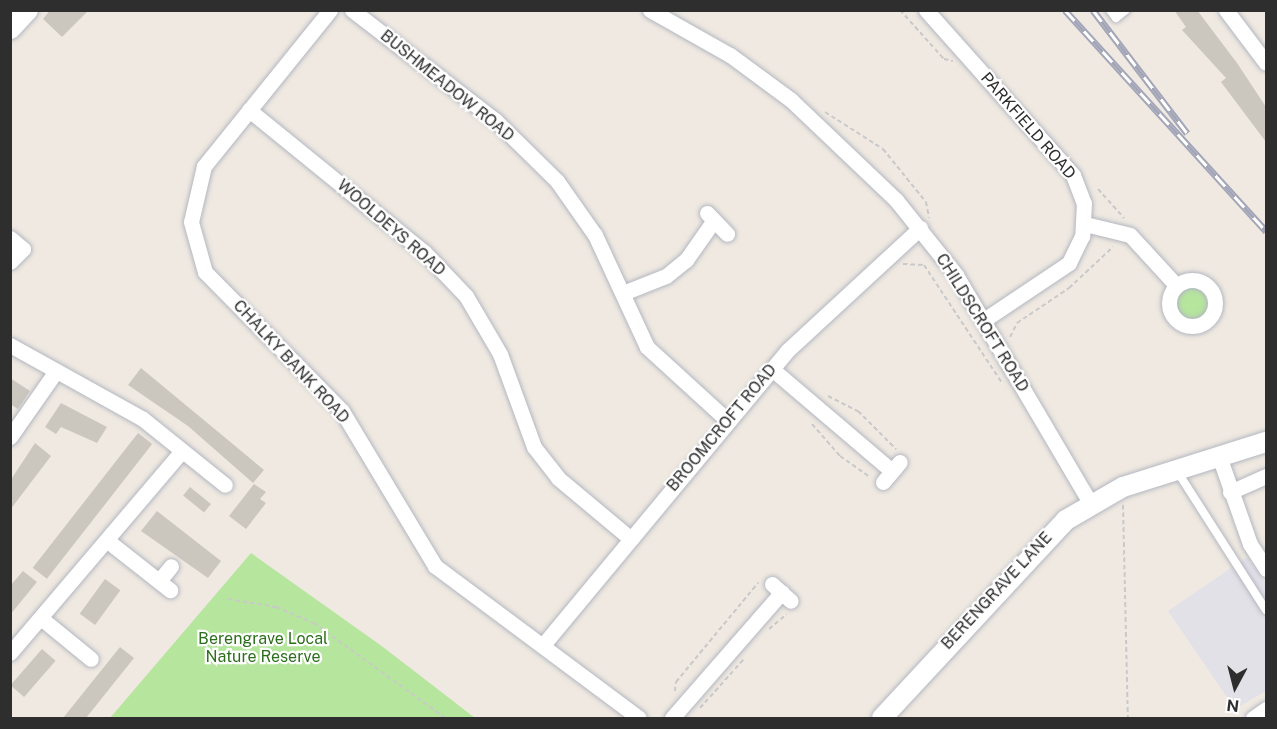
<!DOCTYPE html>
<html>
<head>
<meta charset="utf-8">
<style>
	body { margin:0 }
	#map { position:relative; width:1277px; height:729px; overflow:hidden; background:#efe9e1; font-family:"Public Sans",sans-serif }
	div>[style] { position:absolute }
	[style*='--x'] { left:calc(var(--x)*1px); top:calc(var(--y)*1px); width:calc(var(--w)*1px); rotate:calc(var(--a)*1deg) }
	.industrial>* { inset:0; background:#e3e1e8 }
	.green>* { inset:0; background:#b6e59e }
	.round { border-radius:50% }
	.building>* { inset:0; background:#cbc7bf; transform-origin:0 0 }
	.path>* { height:2px; margin-top:-1px; transform-origin:0; background:repeating-linear-gradient(90deg,#c9c9c9 0 4.5px,transparent 0 7.5px) }
	.roads { filter:drop-shadow(0 0 2px #b4b7c1) drop-shadow(0 0 2px #b4b7c1) }
	.service>* { height:8px; margin:-4px; padding:0 4px; transform-origin:4px; border-radius:4px; background:#fff }
	.minor>* { height:15px; margin:-7.5px; padding:0 7.5px; transform-origin:7.5px; border-radius:7.5px; background:#fff }
	.minor>.ring { margin:-7.5px; padding:0; box-sizing:content-box; background:none; border:15px solid #fff; border-radius:50% }
	.tertiary>* { height:20px; margin:-10px; padding:0 10px; transform-origin:10px; border-radius:10px; background:#fff }
	.secondary>* { height:22px; margin:-11px; padding:0 11px; transform-origin:11px; border-radius:11px; background:#fff }
	.rail>* { height:7px; margin-top:-3.5px; transform-origin:0; background:repeating-linear-gradient(90deg,#fff 0 14px,#a3a6b8 0 28px); box-sizing:border-box; border-block:2px solid #a3a6b8 }
	span { translate:-50% -50%; white-space:nowrap; text-align:center; line-height:1.15; -webkit-text-stroke:4.5px #fff; paint-order:stroke }
	.street-label { font-size:16px; color:#2e2e2e }
	.park-label { font-size:16px; color:#2c6e1b }
	.frame { position:absolute; inset:0; border:12px solid #2e2e2e; pointer-events:none }
	.north { position:absolute; left:1205px; top:657px; width:60px; height:60px; -webkit-text-stroke:4px #fff; paint-order:stroke; rotate:187deg; font-size:16px; font-weight:700; line-height:24px; text-align:center; color:#2e2e2e }
	.north::after { content:''; display:block; margin:auto; width:21px; height:27px; background:#2e2e2e; clip-path:polygon(50% 0,100% 100%,50% 72%,0 100%) }
</style>
</head>
<body>
<div id="map">
	<div class="industrial">
		<i style="clip-path:polygon(1247px 557px,1266px 584px,1266px 691px,1235px 709px,1168px 611px)"></i>
	</div>
	<div class="green">
		<i class="round" style="left:1173px;top:284px;width:38px;height:38px"></i>
		<i style="clip-path:polygon(251px 553px,383px 647px,475px 718px,110px 718px)"></i>
	</div>
	<div class="building">
		<i style="clip-path:polygon(50px 10px,89px 10px,62px 37px,43px 19px)"></i>
		<i style="clip-path:polygon(1174px 10px,1197px 10px,1237px 63px,1266px 107px,1266px 142px,1221px 82px,1226px 78px,1182px 30px,1186px 27px)"></i>
		<i style="clip-path:polygon(141px 368px,264px 470px,253px 483px,188px 426px,128px 385px)"></i>
		<i style="clip-path:polygon(10px 378px,30px 391px,18px 409px,10px 404px)"></i>
		<i style="clip-path:polygon(61px 403px,107px 427px,97px 443px,61px 427px,56px 434px,45px 427px)"></i>
		<i style="left:138px;top:433px;width:18px;height:171px;rotate:38deg"></i>
		<i style="clip-path:polygon(35px 443px,51px 456px,10px 510px,10px 481px)"></i>
		<i style="clip-path:polygon(254px 484px,266px 492px,260px 499px,266px 503px,246px 529px,229px 516px)"></i>
		<i style="left:190px;top:487px;width:27px;height:11px;rotate:39deg"></i>
		<i style="clip-path:polygon(157px 511px,221px 561px,208px 578px,141px 531px)"></i>
		<i style="clip-path:polygon(23px 571px,37px 582px,10px 615px,10px 586px)"></i>
		<i style="left:105px;top:579px;width:19px;height:43px;rotate:36deg"></i>
		<i style="clip-path:polygon(120px 647px,134px 658px,86px 718px,63px 718px)"></i>
		<i style="left:42px;top:649px;width:18px;height:48px;rotate:41deg"></i>
	</div>
	<div class="path">
		<i style="--x:900;--y:10;--w:66;--a:48.1"></i>
		<i style="--x:944;--y:59;--w:9;--a:13"></i>
		<i style="--x:825;--y:112;--w:69;--a:32.5"></i>
		<i style="--x:883;--y:149;--w:68;--a:50.9"></i>
		<i style="--x:926;--y:202;--w:16;--a:79"></i>
		<i style="--x:1098;--y:189;--w:39;--a:48"></i>
		<i style="--x:903;--y:264;--w:21;--a:3"></i>
		<i style="--x:924;--y:265;--w:141;--a:56.5"></i>
		<i style="--x:1165;--y:295;--w:19;--a:87"></i>
		<i style="--x:1166;--y:314;--w:18;--a:49"></i>
		<i style="--x:1178;--y:328;--w:15;--a:16"></i>
		<i style="--x:1192;--y:332;--w:23;--a:-23"></i>
		<i style="--x:1213;--y:323;--w:18;--a:-63"></i>
		<i style="--x:1221;--y:307;--w:17;--a:-100"></i>
		<i style="--x:1218;--y:290;--w:18;--a:-135"></i>
		<i style="--x:1205;--y:277;--w:19;--a:-174"></i>
		<i style="--x:1010;--y:337;--w:16;--a:-63"></i>
		<i style="--x:1017;--y:323;--w:63;--a:-33.9"></i>
		<i style="--x:1069;--y:288;--w:60;--a:-43"></i>
		<i style="--x:828;--y:396;--w:34;--a:27"></i>
		<i style="--x:858;--y:411;--w:54;--a:45"></i>
		<i style="--x:812;--y:424;--w:43;--a:48.8"></i>
		<i style="--x:840;--y:456;--w:35;--a:35"></i>
		<i style="--x:1123;--y:505;--w:213;--a:88.7"></i>
		<i style="--x:228;--y:599;--w:49;--a:9.5"></i>
		<i style="--x:276;--y:607;--w:41;--a:22.8"></i>
		<i style="--x:314;--y:623;--w:162;--a:35.9"></i>
		<i style="--x:769;--y:629;--w:23;--a:-40"></i>
		<i style="--x:675;--y:691;--w:9;--a:-84"></i>
		<i style="--x:676;--y:682;--w:129;--a:-50.4"></i>
		<i style="--x:700;--y:708;--w:66;--a:-48.1"></i>
	</div>
	<div class="roads">
		<div class="service">
			<i style="--x:1110;--y:10;--w:10;--a:53"></i>
			<i style="--x:1116;--y:18;--w:13;--a:-39"></i>
			<i style="--x:1177;--y:471;--w:165;--a:57.4"></i>
		</div>
		<div class="minor">
			<i style="--x:330;--y:10;--w:201;--a:128.9"></i>
			<i style="--x:204;--y:166;--w:57;--a:103.1"></i>
			<i style="--x:191;--y:222;--w:52;--a:74.4"></i>
			<i style="--x:205;--y:272;--w:195;--a:45.4"></i>
			<i style="--x:342;--y:411;--w:181;--a:59"></i>
			<i style="--x:435;--y:566;--w:254;--a:36.7"></i>
			<i style="--x:352;--y:10;--w:180;--a:37.6"></i>
			<i style="--x:495;--y:120;--w:87;--a:44.5"></i>
			<i style="--x:557;--y:181;--w:66;--a:54.9"></i>
			<i style="--x:595;--y:235;--w:123;--a:65.1"></i>
			<i style="--x:647;--y:347;--w:110;--a:42.4"></i>
			<i style="--x:650;--y:10;--w:92;--a:29.4"></i>
			<i style="--x:730;--y:55;--w:76;--a:36.4"></i>
			<i style="--x:791;--y:100;--w:145;--a:43.6"></i>
			<i style="--x:896;--y:200;--w:96;--a:51.3"></i>
			<i style="--x:956;--y:275;--w:266;--a:59.5"></i>
			<i style="--x:926;--y:10;--w:221;--a:48.3"></i>
			<i style="--x:1073;--y:175;--w:30;--a:69"></i>
			<i style="--x:1084;--y:203;--w:33;--a:93"></i>
			<i style="--x:1082;--y:236;--w:30;--a:116"></i>
			<i style="--x:1069;--y:263;--w:102;--a:146.2"></i>
			<i style="--x:1226;--y:10;--w:66;--a:53"></i>
			<i style="--x:249;--y:110;--w:225;--a:39.1"></i>
			<i style="--x:424;--y:252;--w:61;--a:46.3"></i>
			<i style="--x:466;--y:296;--w:67;--a:59.6"></i>
			<i style="--x:500;--y:354;--w:99;--a:69.9"></i>
			<i style="--x:534;--y:447;--w:39;--a:52"></i>
			<i style="--x:558;--y:478;--w:95;--a:39.9"></i>
			<i style="--x:707;--y:213;--w:29;--a:46"></i>
			<i style="--x:1085;--y:224;--w:46;--a:13.7"></i>
			<i style="--x:1130;--y:235;--w:68;--a:47.4"></i>
			<i style="--x:10;--y:238;--w:17;--a:40"></i>
			<i style="--x:23;--y:249;--w:18;--a:135"></i>
			<i class="ring" style="left:1169px;top:280px;width:31px;height:31px"></i>
			<i style="--x:623;--y:293;--w:46;--a:-21.6"></i>
			<i style="--x:666;--y:276;--w:26;--a:-39"></i>
			<i style="--x:686;--y:260;--w:45;--a:-54.9"></i>
			<i style="--x:10;--y:345;--w:152;--a:29.1"></i>
			<i style="--x:143;--y:419;--w:105;--a:38.8"></i>
			<i style="--x:772;--y:369;--w:157;--a:40.4"></i>
			<i style="--x:10;--y:437;--w:80;--a:-55.1"></i>
			<i style="--x:1219;--y:456;--w:93;--a:70.6"></i>
			<i style="--x:1250;--y:544;--w:30;--a:57"></i>
			<i style="--x:883;--y:482;--w:26;--a:-50"></i>
			<i style="--x:1230;--y:492;--w:39;--a:-24"></i>
			<i style="--x:109;--y:542;--w:78;--a:38.2"></i>
			<i style="--x:159;--y:581;--w:19;--a:-51"></i>
			<i style="--x:772;--y:584;--w:25;--a:42"></i>
			<i style="--x:42;--y:619;--w:63;--a:39.2"></i>
			<i style="--x:543;--y:645;--w:383;--a:-50.3"></i>
			<i style="--x:788;--y:350;--w:180;--a:-42.7"></i>
			<i style="--x:10;--y:653;--w:265;--a:-49.6"></i>
			<i style="--x:672;--y:718;--w:167;--a:-48.9"></i>
			<i style="--x:1253;--y:718;--w:16;--a:-35"></i>
		</div>
		<div class="tertiary">
			<i style="--x:882;--y:718;--w:270;--a:-47.1"></i>
			<i style="--x:1066;--y:520;--w:66;--a:-30.1"></i>
			<i style="--x:1123;--y:487;--w:150;--a:-17.5"></i>
		</div>
		<div class="secondary">
			<i style="--x:10;--y:28;--w:25;--a:-47"></i>
		</div>
	</div>
	<div class="rail">
		<i style="--x:1065;--y:10;--w:299;--a:47.7"></i>
		<i style="--x:1093;--y:10;--w:155;--a:52.6"></i>
	</div>
	<div class="street-label">
		<span style="left:447px;top:86px;rotate:39deg">BUSHMEADOW ROAD</span>
		<span style="left:1028px;top:126px;rotate:49deg">PARKFIELD ROAD</span>
		<span style="left:391px;top:228px;rotate:41deg">WOOLDEYS ROAD</span>
		<span style="left:982px;top:323px;rotate:58deg">CHILDSCROFT ROAD</span>
		<span style="left:291px;top:362px;rotate:47deg">CHALKY BANK ROAD</span>
		<span style="left:722px;top:428px;rotate:-50deg">BROOMCROFT ROAD</span>
		<span style="left:997px;top:591px;rotate:-47deg">BERENGRAVE LANE</span>
	</div>
	<div class="park-label">
		<span style="left:263px;top:648px">Berengrave Local<br>Nature Reserve</span>
	</div>
	<div class="frame"></div>
	<div class="north">N</div>
</div>
</body>
</html>
